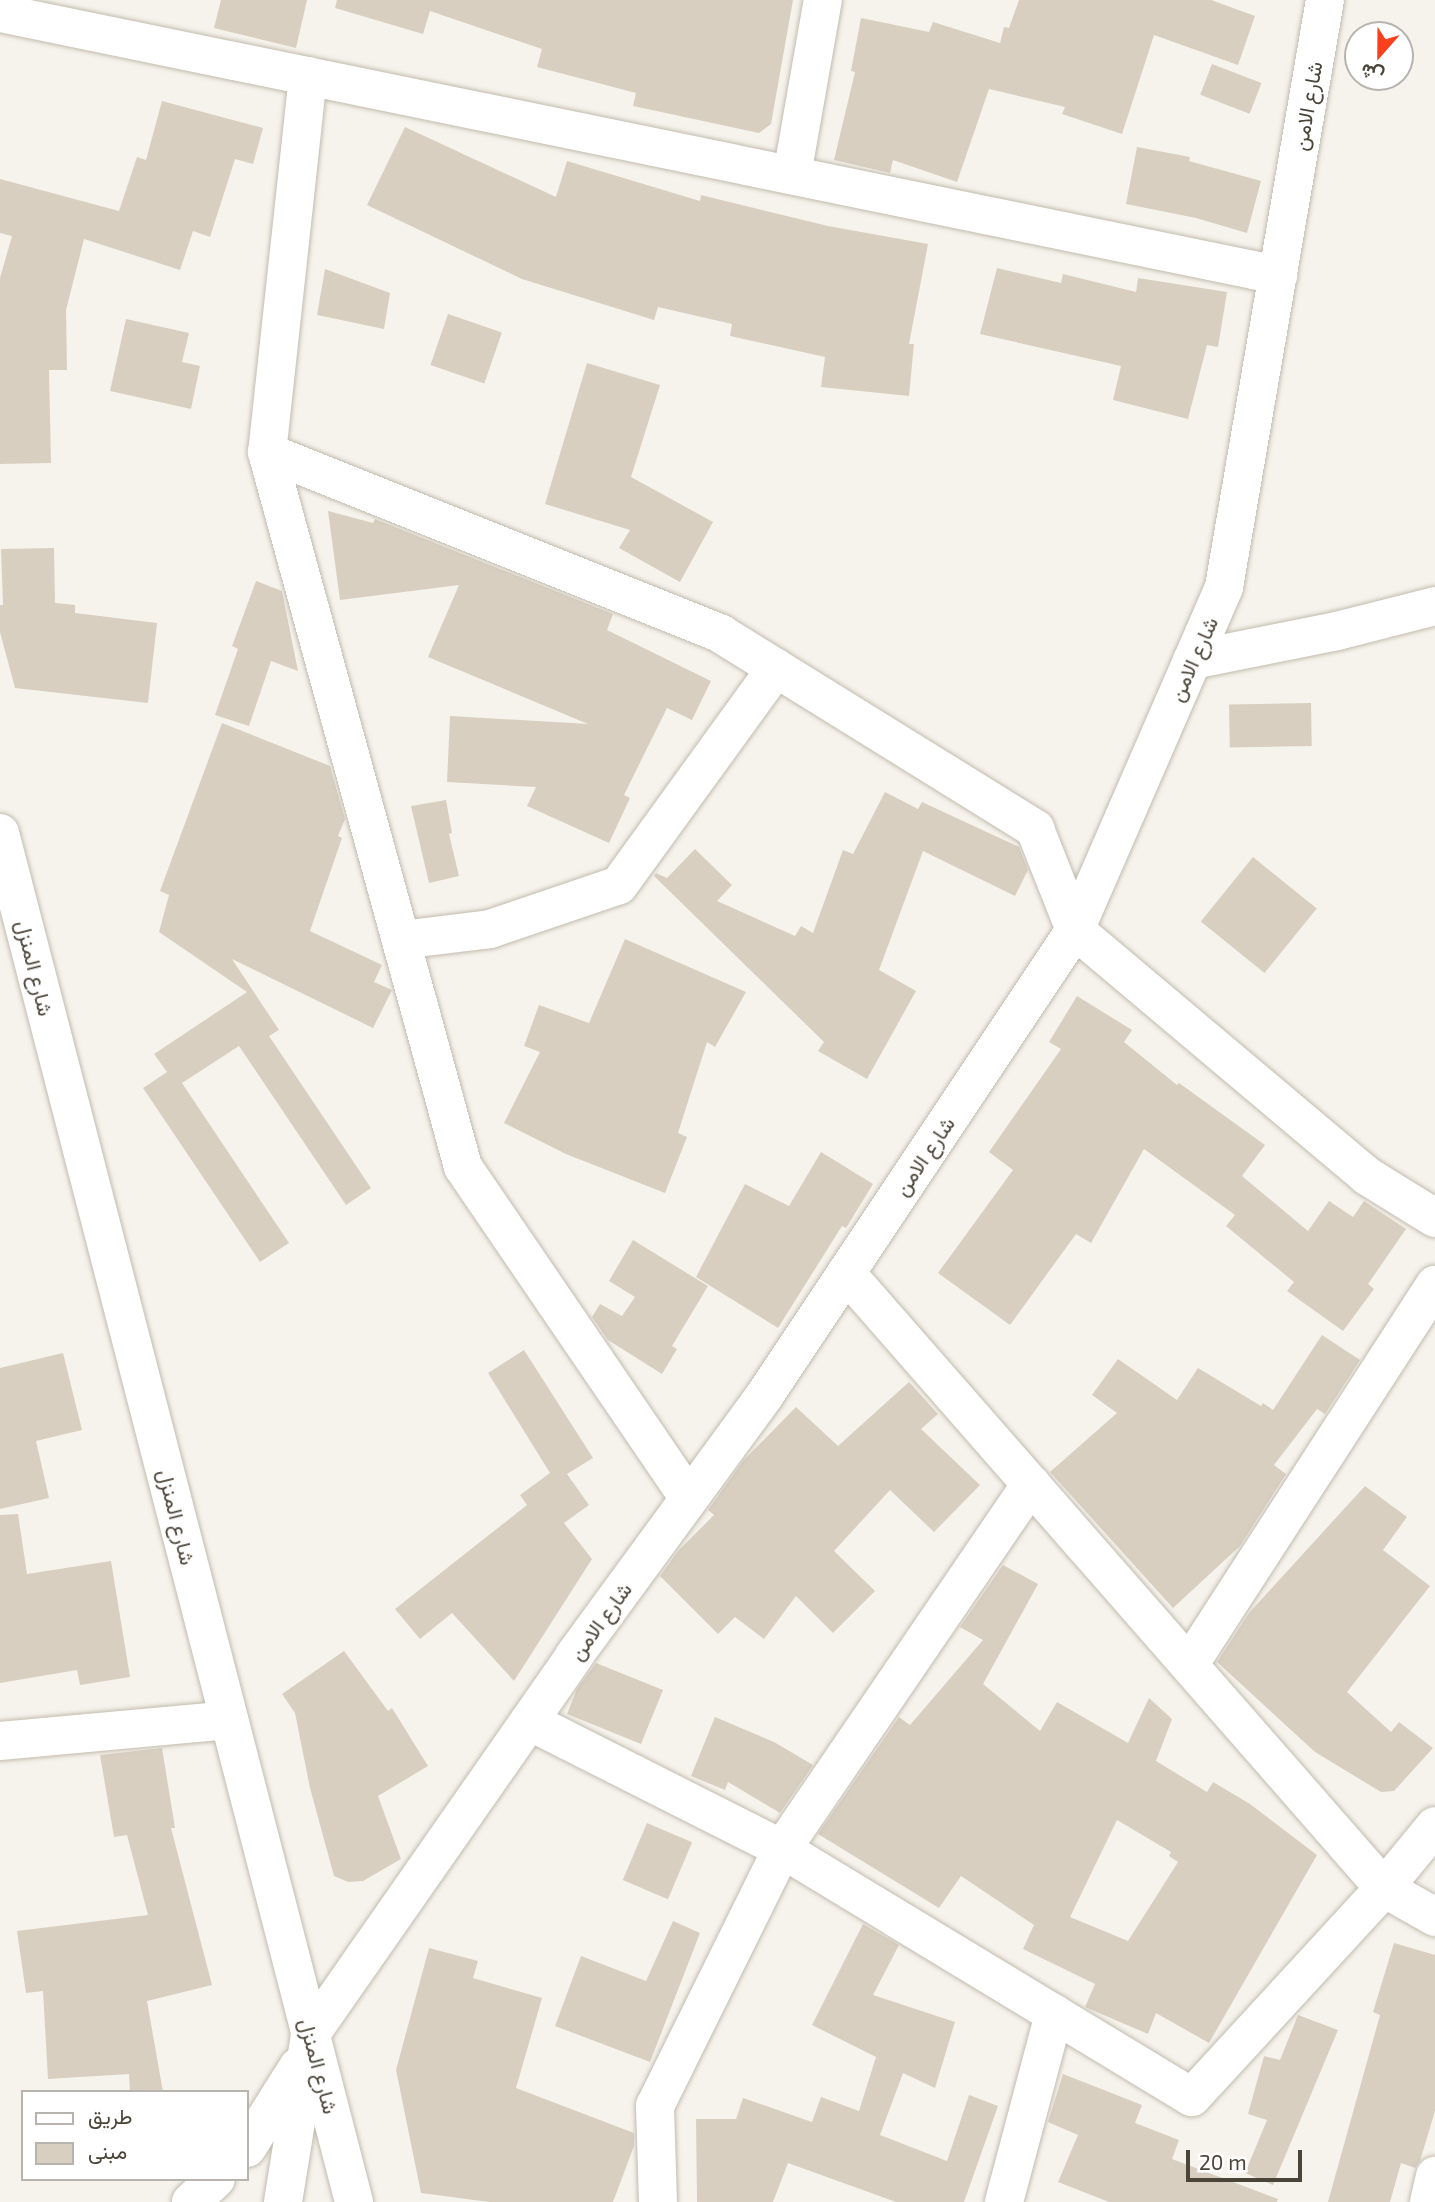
<!DOCTYPE html>
<html>
<head>
<meta charset="utf-8">
<style>
	body { margin:0 }
	#map { position:relative; width:1435px; height:2202px; overflow:hidden; background:#f6f3ec; font-family:"Exo 2",Vazirmatn,sans-serif }
	div>[style] { position:absolute }
	[style*='--x'] { left:calc(var(--x)*1px); top:calc(var(--y)*1px); width:calc(var(--w)*1px); rotate:calc(var(--a)*1deg) }
	.building>* { inset:0; background:#d8cfc1; transform-origin:0 0 }
	.roads { filter:drop-shadow(0 0 2px #c2bbae) drop-shadow(0 0 2px #c2bbae) }
	.minor>* { height:38px; margin:-19px; padding:0 19px; transform-origin:19px; border-radius:19px; background:#fff }
	span { translate:-50% -50%; white-space:nowrap; text-align:center; line-height:1.15; -webkit-text-stroke:7px #fff; paint-order:stroke }
	.street-label { font-size:21px; color:#4b4439 }
	.legend { position:absolute; left:21px; top:2090px; width:228px; height:91px; box-sizing:border-box; background:#fff; border:2px solid #b7b4b0; margin:0; padding:9px 12px; list-style:none; font-size:21px; color:#4b4439 }
	.legend li { display:flex; align-items:center; gap:14px; height:35px }
	.legend b { width:35px; border:2px solid #b7b4b0 }
	.north { position:absolute; left:1344px; top:21px; width:70px; height:70px; box-sizing:border-box; background:#fff; border:2px solid #b7b4b0; border-radius:50%; rotate:201deg; font-size:19px; font-weight:700; line-height:28px; text-align:center; color:#4b4439 }
	.north::after { content:''; display:block; margin:auto; width:24px; height:32px; background:#fc3f1d; clip-path:polygon(50% 0,100% 100%,50% 72%,0 100%) }
	.scale { position:absolute; left:1186px; top:2150px; width:116px; height:32px; box-sizing:border-box; border:4px solid #4b4439; border-top:0; padding-left:9px; font-size:21px; line-height:24px; white-space:nowrap; color:#4b4439; -webkit-text-stroke:5px #fff; paint-order:stroke }
</style>
</head>
<body>
<div id="map">
	<div class="building">
		<i style="clip-path:polygon(221px 0,307px 0,296px 48px,214px 28px)"></i>
		<i style="clip-path:polygon(337px 0,793px 0,771px 124px,759px 133px,633px 106px,636px 93px,537px 67px,542px 49px,430px 11px,423px 34px,335px 8px)"></i>
		<i style="clip-path:polygon(1019px 0,1211px 0,1255px 16px,1238px 65px,1154px 35px,1122px 134px,1062px 114px,1065px 107px,989px 89px,957px 182px,893px 160px,890px 173px,834px 160px,855px 72px,851px 71px,861px 18px,929px 32px,933px 22px,1000px 43px,1004px 27px,1009px 28px)"></i>
		<i style="left:1212px;top:64px;width:53px;height:33px;rotate:21deg"></i>
		<i style="clip-path:polygon(162px 101px,263px 128px,253px 164px,235px 159px,210px 237px,193px 231px,180px 270px,84px 239px,66px 310px,67px 370px,49px 370px,51px 463px,0 464px,0 278px,12px 236px,0 233px,0 179px,119px 211px,137px 157px,146px 160px)"></i>
		<i style="clip-path:polygon(405px 127px,556px 197px,567px 161px,700px 201px,701px 195px,828px 226px,928px 244px,909px 344px,914px 344px,909px 396px,821px 387px,825px 357px,730px 336px,732px 324px,658px 307px,654px 320px,522px 279px,367px 205px)"></i>
		<i style="clip-path:polygon(1137px 147px,1190px 157px,1189px 161px,1261px 181px,1247px 233px,1196px 218px,1126px 204px)"></i>
		<i style="clip-path:polygon(997px 268px,1061px 283px,1063px 274px,1136px 292px,1138px 278px,1227px 292px,1218px 347px,1207px 345px,1188px 419px,1113px 400px,1121px 366px,980px 334px)"></i>
		<i style="clip-path:polygon(325px 269px,390px 293px,384px 329px,317px 315px)"></i>
		<i style="left:448px;top:314px;width:57px;height:54px;rotate:19deg"></i>
		<i style="clip-path:polygon(126px 319px,189px 333px,182px 362px,200px 366px,191px 409px,110px 391px)"></i>
		<i style="clip-path:polygon(587px 363px,660px 385px,631px 477px,713px 522px,680px 582px,619px 548px,630px 530px,545px 504px)"></i>
		<i style="clip-path:polygon(328px 511px,373px 523px,375px 519px,613px 614px,607px 630px,711px 681px,692px 720px,667px 708px,624px 795px,630px 798px,609px 843px,527px 806px,536px 787px,447px 782px,450px 716px,588px 724px,428px 657px,459px 585px,340px 600px)"></i>
		<i style="clip-path:polygon(54px 548px,55px 603px,75px 605px,75px 613px,157px 623px,148px 703px,15px 688px,0 632px,0 605px,3px 605px,1px 549px)"></i>
		<i style="clip-path:polygon(256px 581px,282px 591px,298px 671px,271px 661px,249px 726px,215px 715px,238px 649px,232px 646px)"></i>
		<i style="left:1311px;top:703px;width:43px;height:82px;rotate:89deg"></i>
		<i style="clip-path:polygon(222px 723px,330px 766px,345px 819px,338px 836px,342px 838px,310px 931px,382px 965px,374px 982px,392px 990px,373px 1028px,232px 959px,279px 1030px,269px 1036px,371px 1188px,346px 1205px,239px 1046px,182px 1083px,289px 1243px,260px 1262px,143px 1088px,167px 1072px,154px 1054px,247px 992px,159px 932px,169px 895px,160px 891px)"></i>
		<i style="clip-path:polygon(885px 792px,918px 809px,922px 802px,1019px 847px,1028px 870px,1015px 896px,923px 851px,879px 970px,916px 991px,867px 1079px,818px 1051px,824px 1042px,654px 876px,656px 873px,667px 878px,695px 849px,732px 885px,717px 901px,795px 936px,801px 926px,813px 933px,843px 850px,853px 854px)"></i>
		<i style="clip-path:polygon(446px 800px,452px 833px,449px 834px,459px 876px,429px 883px,411px 806px)"></i>
		<i style="left:1253px;top:857px;width:82px;height:83px;rotate:39deg"></i>
		<i style="clip-path:polygon(625px 939px,746px 992px,715px 1047px,707px 1042px,678px 1133px,687px 1137px,665px 1193px,566px 1154px,504px 1123px,540px 1052px,524px 1046px,539px 1005px,589px 1023px)"></i>
		<i style="clip-path:polygon(1077px 996px,1132px 1030px,1124px 1042px,1177px 1085px,1179px 1083px,1265px 1145px,1242px 1176px,1308px 1231px,1329px 1201px,1353px 1217px,1364px 1201px,1406px 1229px,1368px 1284px,1374px 1289px,1343px 1331px,1287px 1291px,1294px 1282px,1226px 1226px,1235px 1215px,1144px 1149px,1091px 1243px,1076px 1234px,1010px 1325px,938px 1273px,1013px 1170px,989px 1152px,1061px 1049px,1049px 1042px)"></i>
		<i style="clip-path:polygon(821px 1152px,873px 1184px,846px 1228px,842px 1226px,778px 1328px,696px 1277px,745px 1184px,789px 1206px)"></i>
		<i style="clip-path:polygon(633px 1240px,708px 1286px,672px 1346px,677px 1349px,662px 1374px,608px 1340px,592px 1317px,600px 1304px,622px 1316px,635px 1297px,609px 1281px)"></i>
		<i style="clip-path:polygon(1322px 1335px,1360px 1360px,1325px 1414px,1317px 1409px,1274px 1465px,1286px 1474px,1240px 1546px,1173px 1608px,1050px 1472px,1117px 1413px,1092px 1395px,1118px 1359px,1177px 1400px,1198px 1368px,1261px 1406px,1263px 1403px,1273px 1410px)"></i>
		<i style="clip-path:polygon(524px 1350px,593px 1458px,567px 1474px,589px 1505px,564px 1523px,592px 1559px,514px 1681px,452px 1613px,420px 1639px,395px 1609px,527px 1505px,520px 1495px,550px 1473px,488px 1373px)"></i>
		<i style="clip-path:polygon(63px 1353px,82px 1430px,36px 1441px,49px 1498px,0 1509px,0 1368px)"></i>
		<i style="clip-path:polygon(909px 1382px,938px 1414px,921px 1429px,980px 1485px,934px 1532px,890px 1490px,834px 1551px,875px 1591px,833px 1633px,796px 1596px,764px 1639px,735px 1617px,718px 1634px,660px 1576px,678px 1551px,714px 1515px,708px 1510px,743px 1461px,796px 1407px,838px 1446px)"></i>
		<i style="clip-path:polygon(1365px 1486px,1407px 1517px,1383px 1550px,1430px 1586px,1347px 1692px,1391px 1732px,1399px 1722px,1433px 1748px,1394px 1791px,1381px 1792px,1315px 1752px,1217px 1662px,1249px 1613px)"></i>
		<i style="clip-path:polygon(18px 1514px,27px 1574px,111px 1561px,130px 1677px,80px 1685px,77px 1670px,0 1683px,0 1515px)"></i>
		<i style="clip-path:polygon(evenodd,1003px 1565px,1038px 1584px,983px 1684px,1040px 1731px,1057px 1702px,1128px 1743px,1149px 1698px,1172px 1719px,1156px 1761px,1207px 1792px,1213px 1782px,1250px 1804px,1317px 1855px,1209px 2043px,1156px 2013px,1148px 2034px,1085px 2007px,1095px 1984px,1023px 1949px,1034px 1925px,961px 1876px,939px 1908px,818px 1834px,899px 1717px,910px 1725px,983px 1640px,960px 1627px,1003px 1565px,1117px 1820px,1171px 1852px,1169px 1856px,1178px 1862px,1128px 1941px,1070px 1917px,1117px 1820px)"></i>
		<i style="clip-path:polygon(344px 1651px,388px 1711px,392px 1708px,428px 1766px,378px 1796px,401px 1859px,363px 1881px,348px 1882px,334px 1876px,310px 1788px,295px 1713px,282px 1694px)"></i>
		<i style="clip-path:polygon(596px 1663px,663px 1690px,641px 1744px,567px 1714px,577px 1689px)"></i>
		<i style="clip-path:polygon(715px 1717px,774px 1742px,813px 1765px,780px 1813px,728px 1782px,725px 1790px,691px 1776px)"></i>
		<i style="clip-path:polygon(162px 1748px,175px 1828px,171px 1828px,212px 1985px,147px 2001px,163px 2092px,130px 2092px,129px 2074px,48px 2079px,43px 1991px,26px 1993px,17px 1931px,148px 1915px,127px 1835px,114px 1837px,100px 1755px)"></i>
		<i style="left:647px;top:1823px;width:49px;height:62px;rotate:23deg"></i>
		<i style="clip-path:polygon(673px 1921px,700px 1933px,650px 2062px,555px 2026px,581px 1956px,646px 1981px)"></i>
		<i style="clip-path:polygon(863px 1924px,899px 1945px,873px 1995px,955px 2022px,935px 2088px,903px 2073px,880px 2135px,947px 2161px,969px 2095px,998px 2106px,964px 2202px,896px 2202px,788px 2163px,773px 2202px,697px 2202px,696px 2119px,736px 2119px,743px 2098px,812px 2122px,821px 2097px,859px 2111px,876px 2057px,812px 2025px)"></i>
		<i style="clip-path:polygon(1394px 1943px,1435px 1955px,1435px 2111px,1420px 2161px,1415px 2168px,1401px 2163px,1390px 2202px,1328px 2202px,1380px 2015px,1373px 2012px)"></i>
		<i style="clip-path:polygon(429px 1948px,478px 1961px,473px 1978px,542px 1998px,516px 2088px,634px 2133px,634px 2146px,613px 2202px,489px 2202px,421px 2193px,396px 2070px)"></i>
		<i style="clip-path:polygon(1298px 2015px,1338px 2030px,1273px 2185px,1245px 2173px,1267px 2120px,1248px 2114px,1264px 2056px,1280px 2060px)"></i>
		<i style="clip-path:polygon(1063px 2074px,1142px 2105px,1135px 2123px,1179px 2140px,1172px 2159px,1278px 2199px,1277px 2202px,1109px 2202px,1058px 2182px,1078px 2135px,1048px 2122px)"></i>
	</div>
	<div class="roads">
		<div class="minor">
			<i style="--x:0;--y:13;--w:1305;--a:11.59"></i>
			<i style="--x:308;--y:76;--w:378;--a:96.2"></i>
			<i style="--x:267;--y:452;--w:741;--a:74.67"></i>
			<i style="--x:463;--y:1167;--w:401;--a:55.7"></i>
			<i style="--x:792;--y:175;--w:178;--a:-80"></i>
			<i style="--x:267;--y:452;--w:489;--a:21.8"></i>
			<i style="--x:721;--y:634;--w:370;--a:31.8"></i>
			<i style="--x:1035;--y:829;--w:109;--a:68.4"></i>
			<i style="--x:1075;--y:930;--w:382;--a:40.1"></i>
			<i style="--x:1367;--y:1176;--w:80;--a:31.7"></i>
			<i style="--x:1192;--y:660;--w:148;--a:-11.3"></i>
			<i style="--x:1337;--y:631;--w:101;--a:-14.3"></i>
			<i style="--x:0;--y:833;--w:1414;--a:75.5"></i>
			<i style="--x:401;--y:940;--w:90;--a:-7"></i>
			<i style="--x:490;--y:929;--w:136;--a:-18.8"></i>
			<i style="--x:619;--y:885;--w:268;--a:-54.1"></i>
			<i style="--x:846;--y:1273;--w:817;--a:48.82"></i>
			<i style="--x:1384;--y:1888;--w:59;--a:29.6"></i>
			<i style="--x:1189;--y:1665;--w:453;--a:-57.1"></i>
			<i style="--x:529;--y:1721;--w:284;--a:26.8"></i>
			<i style="--x:782;--y:1849;--w:442;--a:-55.7"></i>
			<i style="--x:0;--y:1741;--w:230;--a:-5.2"></i>
			<i style="--x:247;--y:2148;--w:96;--a:-57.8"></i>
			<i style="--x:191;--y:2202;--w:34;--a:-43"></i>
			<i style="--x:283;--y:2202;--w:169;--a:-80.8"></i>
			<i style="--x:310;--y:2035;--w:462;--a:-55.1"></i>
			<i style="--x:574;--y:1656;--w:323;--a:-53.8"></i>
			<i style="--x:765;--y:1395;--w:559;--a:-56.31"></i>
			<i style="--x:1075;--y:930;--w:374;--a:-66.5"></i>
			<i style="--x:1224;--y:587;--w:596;--a:-80.24"></i>
			<i style="--x:658;--y:2202;--w:96;--a:-91.8"></i>
			<i style="--x:655;--y:2106;--w:287;--a:-63.7"></i>
			<i style="--x:782;--y:1849;--w:479;--a:31.2"></i>
			<i style="--x:1192;--y:2097;--w:284;--a:-47.4"></i>
			<i style="--x:1384;--y:1888;--w:80;--a:-50.6"></i>
			<i style="--x:1004;--y:2202;--w:195;--a:-75.1"></i>
			<i style="--x:1429;--y:2202;--w:27;--a:-77"></i>
		</div>
	</div>
	<div class="street-label">
		<span style="left:1307px;top:106px;rotate:-80deg">شارع الامن</span>
		<span style="left:1193px;top:659px;rotate:-66deg">شارع الامن</span>
		<span style="left:35px;top:968px;rotate:76deg">شارع المنزل</span>
		<span style="left:924px;top:1156px;rotate:-56deg">شارع الامن</span>
		<span style="left:177px;top:1517px;rotate:76deg">شارع المنزل</span>
		<span style="left:600px;top:1621px;rotate:-54deg">شارع الامن</span>
		<span style="left:319px;top:2066px;rotate:75deg">شارع المنزل</span>
	</div>
	<ul class="legend">
	<li><b style="height:9px;background:#fff"></b>طريق</li>
	<li><b style="height:19px;background:#d8cfc1"></b>مبنى</li>
	</ul>
	<div class="north">ش</div>
	<div class="scale">20 m</div>
</div>
</body>
</html>
